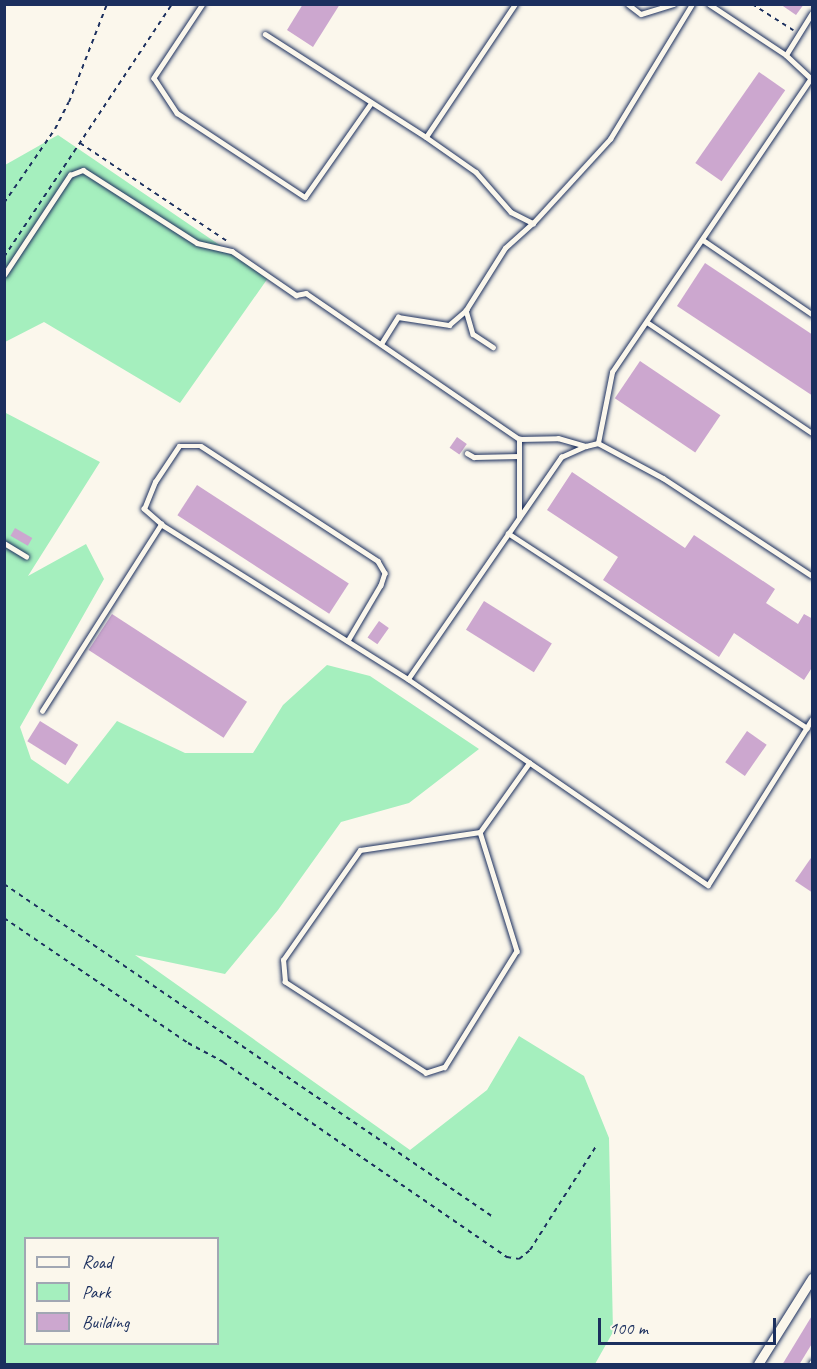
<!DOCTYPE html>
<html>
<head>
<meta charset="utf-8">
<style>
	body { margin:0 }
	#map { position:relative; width:817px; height:1369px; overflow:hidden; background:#fbf7ec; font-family:Caveat,sans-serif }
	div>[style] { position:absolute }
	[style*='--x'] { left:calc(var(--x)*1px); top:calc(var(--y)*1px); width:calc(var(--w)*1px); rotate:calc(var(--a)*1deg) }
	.green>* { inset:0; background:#a5efbe }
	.building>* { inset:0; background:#cca7cf; transform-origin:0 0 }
	.path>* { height:2px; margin-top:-1px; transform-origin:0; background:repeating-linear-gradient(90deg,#1b2f5e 0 4.5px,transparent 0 9px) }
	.roads { filter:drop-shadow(0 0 2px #1b2f5e) drop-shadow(0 0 2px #1b2f5e) }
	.service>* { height:4.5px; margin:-2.25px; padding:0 2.25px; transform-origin:2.25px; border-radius:2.25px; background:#fbf7ec }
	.minor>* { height:9px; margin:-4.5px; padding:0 4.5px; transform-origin:4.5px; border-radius:4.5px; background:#fbf7ec }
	span { translate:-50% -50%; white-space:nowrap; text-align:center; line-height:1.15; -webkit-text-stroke:4.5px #fbf7ec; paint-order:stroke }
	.frame { position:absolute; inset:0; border:6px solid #1b2f5e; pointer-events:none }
	.legend { position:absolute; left:24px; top:1237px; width:195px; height:108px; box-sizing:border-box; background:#fbf7ec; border:2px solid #a1a7b3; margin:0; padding:8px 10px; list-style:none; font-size:18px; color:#1b2f5e }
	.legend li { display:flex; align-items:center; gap:12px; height:30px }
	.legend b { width:30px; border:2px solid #a1a7b3 }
	.scale { position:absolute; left:598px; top:1318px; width:178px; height:27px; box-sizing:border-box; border:3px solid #1b2f5e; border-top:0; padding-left:8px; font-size:18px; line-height:21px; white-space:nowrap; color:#1b2f5e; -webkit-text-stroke:4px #fbf7ec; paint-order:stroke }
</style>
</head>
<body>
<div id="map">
	<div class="green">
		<i style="clip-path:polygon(58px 135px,268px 278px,180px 403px,44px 322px,5px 342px,5px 165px)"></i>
		<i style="clip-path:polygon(evenodd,4px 412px,100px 462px,28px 576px,86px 544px,104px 579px,20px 727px,31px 759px,68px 784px,117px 721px,185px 753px,253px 753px,283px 705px,327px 665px,370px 676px,479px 749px,409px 803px,341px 822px,278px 910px,225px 974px,135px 955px,410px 1150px,487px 1090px,519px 1036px,584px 1076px,609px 1138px,613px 1332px,595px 1364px,5px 1364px,4px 412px,26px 1238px,218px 1238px,218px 1344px,26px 1344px,26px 1238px)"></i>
	</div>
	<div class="building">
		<i style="clip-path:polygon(303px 4px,340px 4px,313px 47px,287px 30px)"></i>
		<i style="clip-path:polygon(780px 4px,804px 4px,796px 15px)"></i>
		<i style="left:759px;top:72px;width:32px;height:111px;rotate:35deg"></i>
		<i style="clip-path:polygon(705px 263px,813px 335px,813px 396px,677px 306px)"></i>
		<i style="left:640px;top:361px;width:97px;height:45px;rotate:34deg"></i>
		<i style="left:457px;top:437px;width:12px;height:13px;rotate:35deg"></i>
		<i style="clip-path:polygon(572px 472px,685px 548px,694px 535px,775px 589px,766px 603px,798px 624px,804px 614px,813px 619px,813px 666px,804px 680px,734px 633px,719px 657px,603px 580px,618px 557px,547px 510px)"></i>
		<i style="left:197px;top:485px;width:181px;height:36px;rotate:33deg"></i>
		<i style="left:15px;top:528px;width:20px;height:9px;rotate:30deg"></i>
		<i style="left:484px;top:601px;width:80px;height:34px;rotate:32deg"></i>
		<i style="left:112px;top:614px;width:161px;height:43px;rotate:33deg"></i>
		<i style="left:379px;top:621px;width:12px;height:20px;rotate:35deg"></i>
		<i style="left:40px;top:721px;width:45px;height:24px;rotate:32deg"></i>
		<i style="left:747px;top:731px;width:24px;height:38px;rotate:35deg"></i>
		<i style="clip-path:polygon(813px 855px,813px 893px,795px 881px)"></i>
		<i style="clip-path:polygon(813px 1314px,813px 1342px,799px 1365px,782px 1365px)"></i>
	</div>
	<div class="path">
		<i style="--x:752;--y:4;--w:49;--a:32.4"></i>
		<i style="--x:80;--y:143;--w:177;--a:33.7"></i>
		<i style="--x:4;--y:203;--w:90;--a:-55.4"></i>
		<i style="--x:55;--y:129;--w:30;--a:-63"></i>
		<i style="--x:69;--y:102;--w:105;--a:-68.8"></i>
		<i style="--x:4;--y:257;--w:304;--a:-56.4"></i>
		<i style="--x:4;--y:884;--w:592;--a:34.25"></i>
		<i style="--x:4;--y:918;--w:222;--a:34.2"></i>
		<i style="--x:188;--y:1043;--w:40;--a:28"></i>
		<i style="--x:223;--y:1062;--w:345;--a:34.5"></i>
		<i style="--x:507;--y:1257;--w:12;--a:9"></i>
		<i style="--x:519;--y:1259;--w:14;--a:-39"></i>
		<i style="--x:530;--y:1250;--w:125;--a:-57.5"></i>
	</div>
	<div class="roads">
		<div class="service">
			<i style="--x:203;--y:4;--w:89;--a:123.5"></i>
			<i style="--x:154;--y:78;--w:42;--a:56.7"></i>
			<i style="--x:177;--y:113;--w:153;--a:33.3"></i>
			<i style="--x:305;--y:197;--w:115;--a:-54.9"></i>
			<i style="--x:628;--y:4;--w:16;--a:38"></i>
			<i style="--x:641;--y:14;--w:34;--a:-17"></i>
			<i style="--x:709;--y:4;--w:92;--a:33.5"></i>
			<i style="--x:786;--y:55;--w:35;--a:43"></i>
			<i style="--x:265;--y:34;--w:191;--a:32.6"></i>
			<i style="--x:426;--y:137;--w:61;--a:35"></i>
			<i style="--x:476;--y:172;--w:53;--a:48.8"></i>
			<i style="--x:511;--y:212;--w:25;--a:27"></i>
			<i style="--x:786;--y:55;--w:49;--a:-58.2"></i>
			<i style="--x:426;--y:137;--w:160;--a:-56.2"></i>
			<i style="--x:703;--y:240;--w:132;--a:34.2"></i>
			<i style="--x:4;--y:275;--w:120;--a:-56.6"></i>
			<i style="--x:70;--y:175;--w:14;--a:-21"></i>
			<i style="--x:83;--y:170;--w:135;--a:32.6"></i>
			<i style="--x:197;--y:243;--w:36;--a:13"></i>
			<i style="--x:232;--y:251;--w:78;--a:34.5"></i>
			<i style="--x:296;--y:295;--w:10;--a:-11"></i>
			<i style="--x:306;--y:293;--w:258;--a:34.4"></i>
			<i style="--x:519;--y:439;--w:39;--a:-1"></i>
			<i style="--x:558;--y:438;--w:29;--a:16"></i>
			<i style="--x:586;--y:446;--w:12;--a:-14"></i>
			<i style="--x:598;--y:443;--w:74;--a:28.3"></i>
			<i style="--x:663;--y:478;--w:178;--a:33.3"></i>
			<i style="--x:466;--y:310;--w:25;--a:74"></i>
			<i style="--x:473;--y:334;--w:24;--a:33"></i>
			<i style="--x:647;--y:322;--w:199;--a:33.9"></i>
			<i style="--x:381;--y:344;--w:32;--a:-58"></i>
			<i style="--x:398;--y:317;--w:52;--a:8.9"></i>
			<i style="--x:449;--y:325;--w:23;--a:-41"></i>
			<i style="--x:466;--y:310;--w:73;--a:-57.8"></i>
			<i style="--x:505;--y:248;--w:38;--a:-42"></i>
			<i style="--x:533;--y:223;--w:114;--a:-47.5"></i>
			<i style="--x:610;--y:139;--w:158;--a:-58.7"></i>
			<i style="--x:598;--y:443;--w:72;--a:-78.8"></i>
			<i style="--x:612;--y:372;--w:355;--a:-55.9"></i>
			<i style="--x:467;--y:453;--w:8;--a:30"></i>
			<i style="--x:474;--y:457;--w:45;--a:-1.3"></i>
			<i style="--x:519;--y:518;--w:79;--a:-90"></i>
			<i style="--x:161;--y:524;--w:23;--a:-139"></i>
			<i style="--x:144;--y:509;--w:29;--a:-68"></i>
			<i style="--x:155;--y:482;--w:43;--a:-56.3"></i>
			<i style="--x:179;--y:446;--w:22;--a:0"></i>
			<i style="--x:201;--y:446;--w:211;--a:33"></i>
			<i style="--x:378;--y:561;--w:14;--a:60"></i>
			<i style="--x:385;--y:573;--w:13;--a:108"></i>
			<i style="--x:381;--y:585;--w:65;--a:120.5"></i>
			<i style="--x:508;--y:533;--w:357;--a:33.1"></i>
			<i style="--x:4;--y:543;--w:26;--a:31"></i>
			<i style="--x:408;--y:679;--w:270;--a:-55.4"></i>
			<i style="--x:561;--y:457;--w:27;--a:-24"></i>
			<i style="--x:42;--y:711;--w:222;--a:-57.5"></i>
			<i style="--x:161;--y:524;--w:292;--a:32.1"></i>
			<i style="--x:408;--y:679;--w:364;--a:34.5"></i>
			<i style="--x:708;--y:885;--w:196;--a:-57.9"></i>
			<i style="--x:480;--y:832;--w:125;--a:72.7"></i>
			<i style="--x:517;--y:951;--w:137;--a:121.8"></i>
			<i style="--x:445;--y:1067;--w:20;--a:162"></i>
			<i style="--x:426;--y:1073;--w:168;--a:-147.2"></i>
			<i style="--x:285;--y:982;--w:22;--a:-95"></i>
			<i style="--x:283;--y:960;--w:134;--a:-55"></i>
			<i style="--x:360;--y:850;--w:121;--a:-8.5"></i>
			<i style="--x:480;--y:832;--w:85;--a:-54.6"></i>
			<i style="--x:811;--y:1364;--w:2;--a:-63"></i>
		</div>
		<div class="minor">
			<i style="--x:758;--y:1364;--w:102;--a:-57.9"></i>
		</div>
	</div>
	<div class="frame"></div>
	<ul class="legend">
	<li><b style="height:8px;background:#fbf7ec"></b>Road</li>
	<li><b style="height:16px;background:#a5efbe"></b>Park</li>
	<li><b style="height:16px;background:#cca7cf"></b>Building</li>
	</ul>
	<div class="scale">100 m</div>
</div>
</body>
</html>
